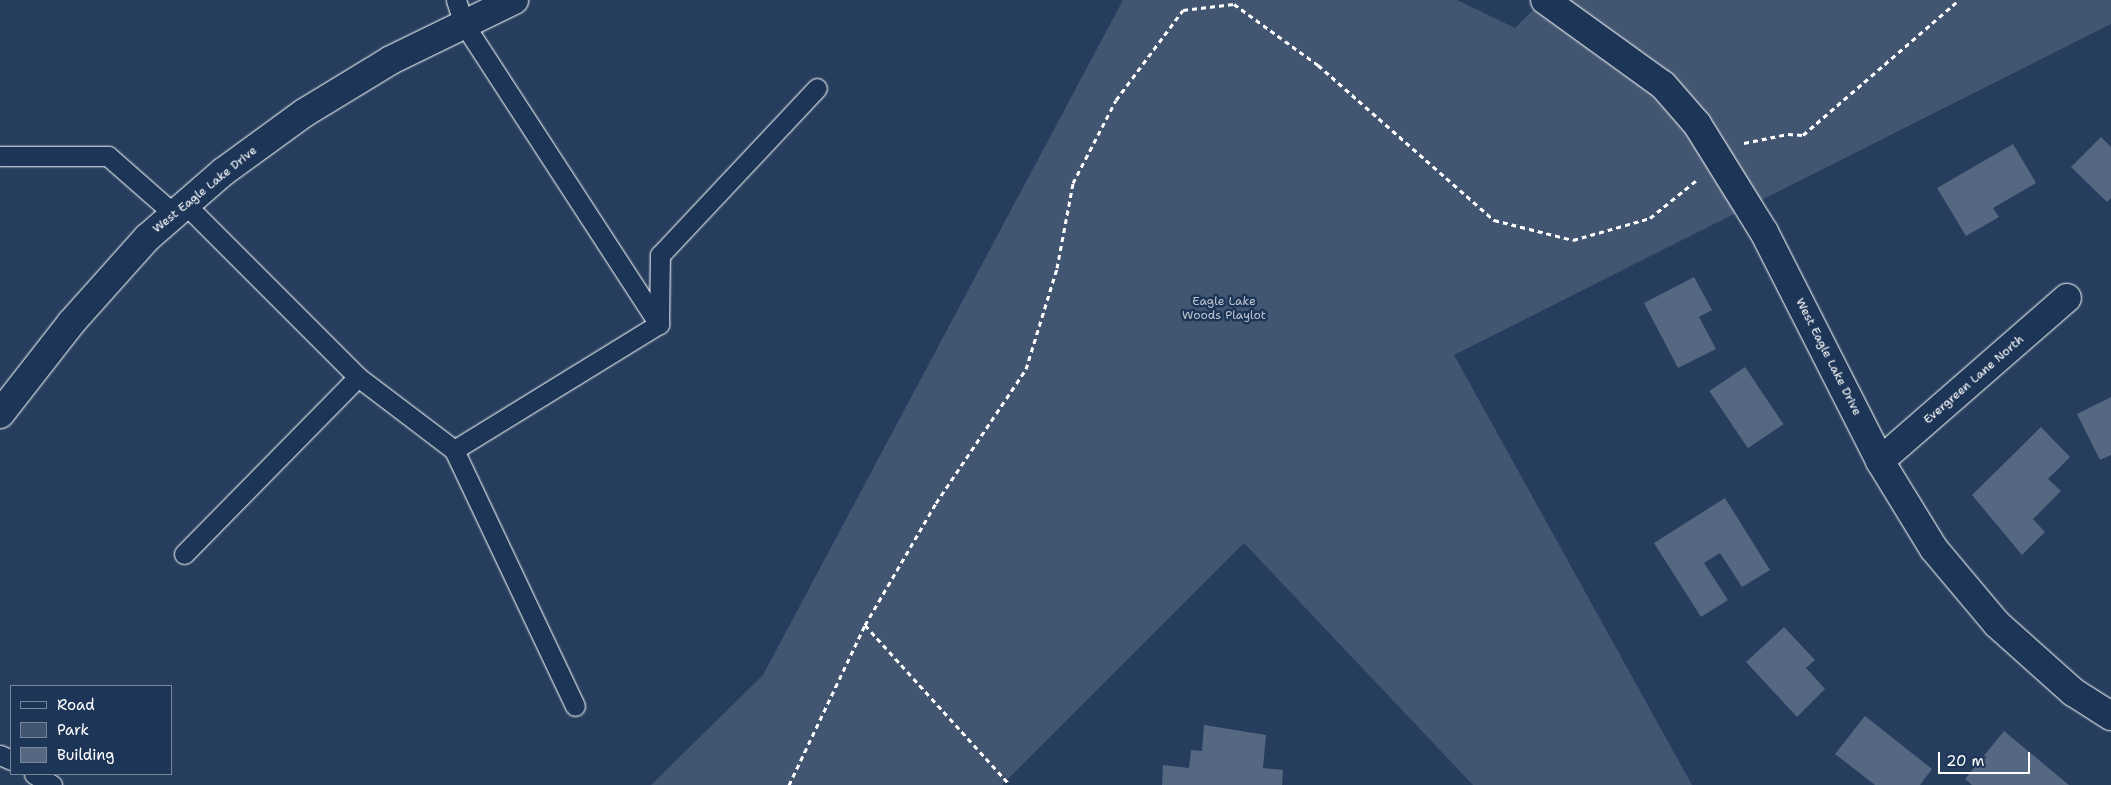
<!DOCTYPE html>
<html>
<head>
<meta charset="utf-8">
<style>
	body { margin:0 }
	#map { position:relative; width:2111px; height:785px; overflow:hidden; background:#263d5e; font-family:"Shantell Sans",sans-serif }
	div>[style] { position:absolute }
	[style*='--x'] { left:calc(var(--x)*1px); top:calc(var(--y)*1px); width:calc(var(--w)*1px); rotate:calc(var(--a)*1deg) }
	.green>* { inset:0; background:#425672 }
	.building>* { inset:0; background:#556781; transform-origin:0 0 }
	.path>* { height:3px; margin-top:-1.5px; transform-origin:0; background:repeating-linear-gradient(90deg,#fff 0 5px,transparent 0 9px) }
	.roads { filter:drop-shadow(0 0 1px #fff) drop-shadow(0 0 1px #fff) }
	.service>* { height:19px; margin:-9.5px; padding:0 9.5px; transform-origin:9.5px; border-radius:9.5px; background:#1d3557 }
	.minor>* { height:28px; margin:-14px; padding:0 14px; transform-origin:14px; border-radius:14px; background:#1d3557 }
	span { translate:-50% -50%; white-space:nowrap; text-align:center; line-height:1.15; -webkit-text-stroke:5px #1d3557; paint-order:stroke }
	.street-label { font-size:12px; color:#fff }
	.park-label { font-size:12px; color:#bdc4ce }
	.legend { position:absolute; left:10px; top:685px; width:162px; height:90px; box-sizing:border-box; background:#1d3557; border:1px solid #77869a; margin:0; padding:6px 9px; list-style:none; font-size:15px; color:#fff }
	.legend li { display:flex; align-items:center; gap:10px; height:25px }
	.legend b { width:25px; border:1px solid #77869a }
	.scale { position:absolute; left:1938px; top:752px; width:92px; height:22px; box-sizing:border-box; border:2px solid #fff; border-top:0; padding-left:6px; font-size:15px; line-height:18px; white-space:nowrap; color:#fff; -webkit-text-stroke:4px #1d3557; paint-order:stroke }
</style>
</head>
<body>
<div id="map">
	<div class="green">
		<i style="clip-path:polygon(1123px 0,1457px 0,1515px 28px,1543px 0,2111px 0,2111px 24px,1454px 355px,1692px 785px,1473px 785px,1244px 543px,1002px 785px,651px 785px,763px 675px)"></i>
	</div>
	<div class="building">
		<i style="clip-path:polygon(2101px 137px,2111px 147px,2111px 198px,2107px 202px,2071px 167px)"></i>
		<i style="clip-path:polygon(2013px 144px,2036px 183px,1993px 208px,1999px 217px,1966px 236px,1937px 188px)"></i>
		<i style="clip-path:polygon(1694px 277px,1712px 310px,1699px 317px,1716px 349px,1678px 368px,1644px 303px)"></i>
		<i style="left:1745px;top:367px;width:69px;height:43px;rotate:56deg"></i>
		<i style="clip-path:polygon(2111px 397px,2111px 455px,2100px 460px,2077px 414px)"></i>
		<i style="clip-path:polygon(2041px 427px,2070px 457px,2048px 479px,2061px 491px,2033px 519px,2045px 532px,2022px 555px,1972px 495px)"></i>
		<i style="clip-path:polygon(1725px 498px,1770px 570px,1742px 587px,1720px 553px,1704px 563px,1728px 600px,1701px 617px,1654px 543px)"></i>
		<i style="clip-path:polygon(1784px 627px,1815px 660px,1806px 668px,1825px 689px,1797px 717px,1746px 662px)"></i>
		<i style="clip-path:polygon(1865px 716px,1932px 769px,1920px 785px,1875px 785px,1835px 754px)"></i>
		<i style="clip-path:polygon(1204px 725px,1266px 735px,1263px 768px,1283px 770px,1282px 785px,1162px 785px,1163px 765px,1189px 768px,1191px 750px,1202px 751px)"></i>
		<i style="clip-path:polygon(2004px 731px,2069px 785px,1972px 785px,1965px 779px)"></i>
	</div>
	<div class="path">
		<i style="--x:1744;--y:143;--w:45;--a:-11.6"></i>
		<i style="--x:1788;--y:134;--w:15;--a:4"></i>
		<i style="--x:1803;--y:135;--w:206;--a:-40.9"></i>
		<i style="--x:865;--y:625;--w:216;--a:47.8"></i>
		<i style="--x:789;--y:785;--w:177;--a:-64.6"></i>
		<i style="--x:865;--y:625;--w:141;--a:-59.8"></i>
		<i style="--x:936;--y:503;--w:161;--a:-56.1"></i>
		<i style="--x:1026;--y:369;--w:106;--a:-72.9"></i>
		<i style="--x:1057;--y:268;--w:86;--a:-79.3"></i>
		<i style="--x:1073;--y:183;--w:93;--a:-62.6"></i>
		<i style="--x:1116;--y:100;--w:112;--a:-53.3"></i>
		<i style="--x:1183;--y:10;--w:51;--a:-6.7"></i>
		<i style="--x:1234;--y:4;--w:104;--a:36"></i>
		<i style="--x:1318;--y:65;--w:235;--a:41.4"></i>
		<i style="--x:1494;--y:220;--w:81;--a:14.2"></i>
		<i style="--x:1573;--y:240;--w:80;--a:-15.9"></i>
		<i style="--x:1650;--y:218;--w:62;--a:-39.1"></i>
	</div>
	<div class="roads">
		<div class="service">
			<i style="--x:456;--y:0;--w:25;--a:72"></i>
			<i style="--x:464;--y:24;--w:358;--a:57"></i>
			<i style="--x:0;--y:156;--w:108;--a:0"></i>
			<i style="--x:108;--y:156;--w:88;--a:41.3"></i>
			<i style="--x:186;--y:205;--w:243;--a:45"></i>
			<i style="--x:358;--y:377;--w:121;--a:37.2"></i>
			<i style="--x:454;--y:450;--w:283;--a:64.7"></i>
			<i style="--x:454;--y:450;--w:241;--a:-31.6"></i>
			<i style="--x:659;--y:324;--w:69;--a:-89.2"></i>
			<i style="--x:660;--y:255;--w:229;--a:-46.8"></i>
			<i style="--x:184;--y:554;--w:248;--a:-45.5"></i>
			<i style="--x:0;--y:755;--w:12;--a:24"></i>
			<i style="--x:34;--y:774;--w:21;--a:31"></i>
		</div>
		<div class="minor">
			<i style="--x:1545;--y:0;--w:145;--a:35.8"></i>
			<i style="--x:1663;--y:85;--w:52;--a:48.9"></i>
			<i style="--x:1697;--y:124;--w:127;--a:58.2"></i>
			<i style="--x:1764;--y:232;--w:257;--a:63.1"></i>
			<i style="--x:1880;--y:461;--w:103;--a:58.5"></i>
			<i style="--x:1934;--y:549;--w:98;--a:50"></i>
			<i style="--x:1997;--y:624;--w:102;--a:41.8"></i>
			<i style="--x:2073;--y:692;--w:45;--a:32.3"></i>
			<i style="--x:0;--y:414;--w:115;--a:-52"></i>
			<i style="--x:71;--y:323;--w:114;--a:-48.2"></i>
			<i style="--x:147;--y:238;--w:101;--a:-41"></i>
			<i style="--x:223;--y:172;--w:100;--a:-36.1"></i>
			<i style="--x:304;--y:113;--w:102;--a:-31.3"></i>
			<i style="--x:391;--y:60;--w:137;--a:-26"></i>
			<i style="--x:1880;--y:461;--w:248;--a:-41.1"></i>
		</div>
	</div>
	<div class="street-label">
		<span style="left:205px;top:190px;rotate:-39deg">West Eagle Lake Drive</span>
		<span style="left:1828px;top:357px;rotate:63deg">West Eagle Lake Drive</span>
		<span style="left:1974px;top:380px;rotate:-41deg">Evergreen Lane North</span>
	</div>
	<div class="park-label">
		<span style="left:1224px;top:309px">Eagle Lake<br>Woods Playlot</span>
	</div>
	<ul class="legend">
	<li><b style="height:6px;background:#1d3557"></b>Road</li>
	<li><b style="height:14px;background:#425672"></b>Park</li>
	<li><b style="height:14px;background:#556781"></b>Building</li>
	</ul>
	<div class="scale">20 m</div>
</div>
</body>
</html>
